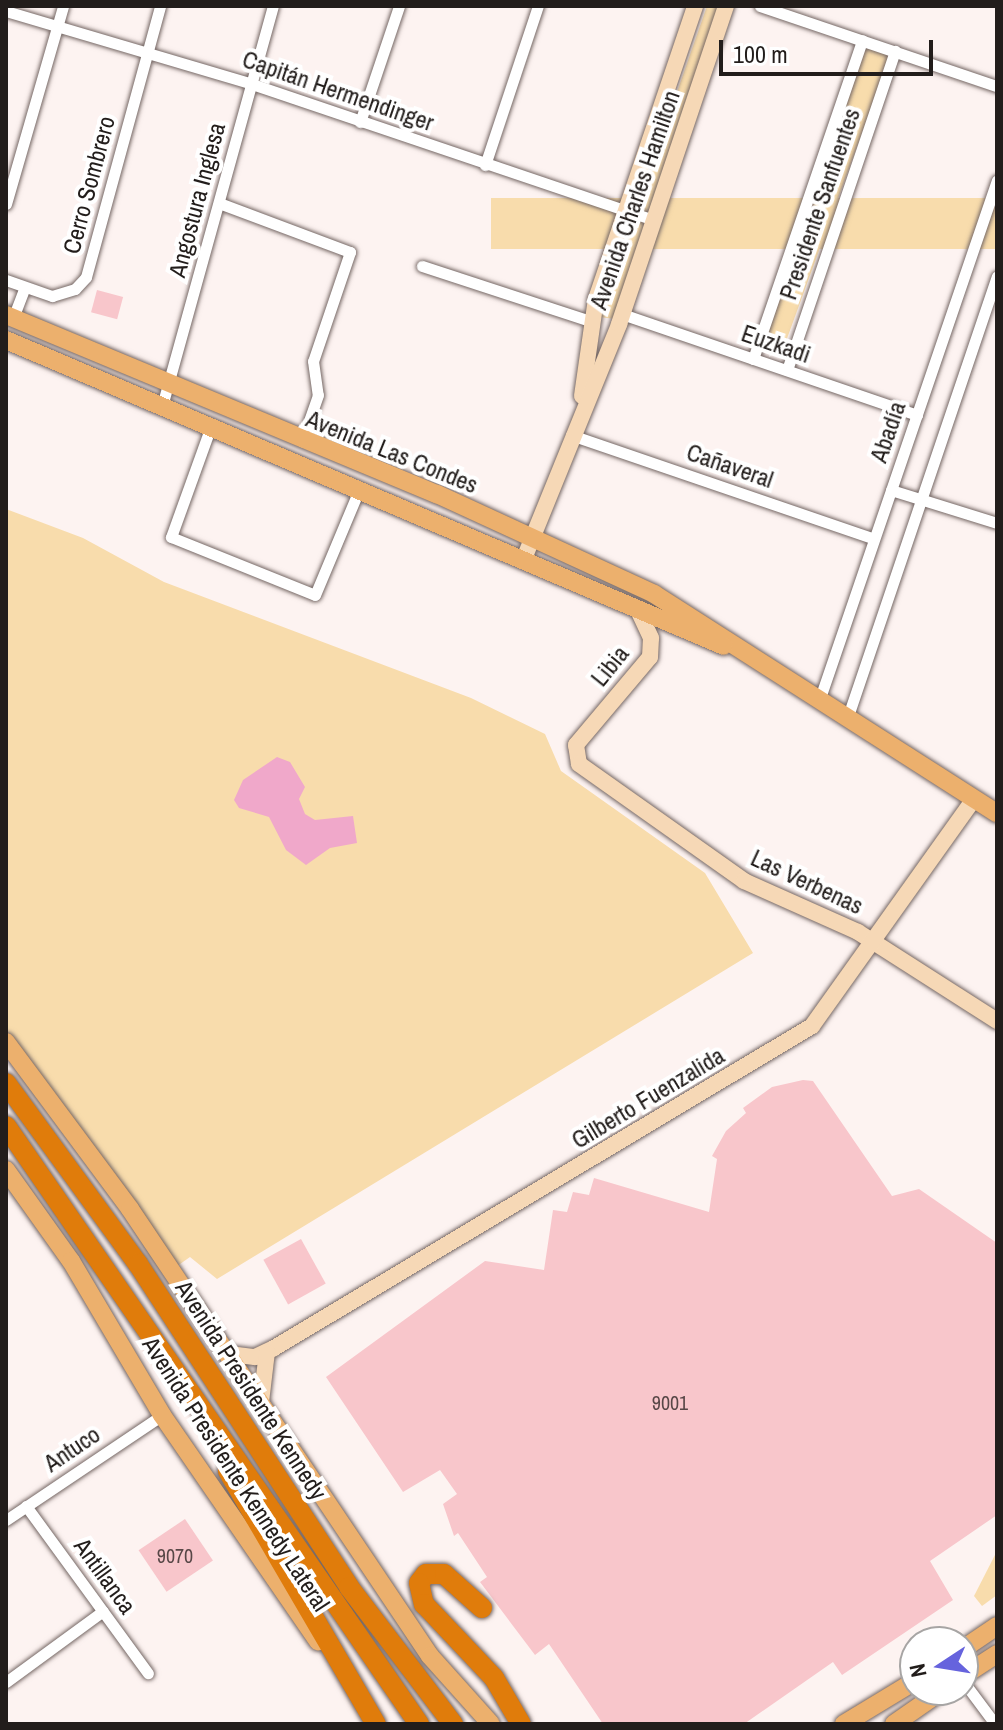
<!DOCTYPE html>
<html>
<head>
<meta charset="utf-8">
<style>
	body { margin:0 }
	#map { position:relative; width:1003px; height:1730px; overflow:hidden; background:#fdf3f1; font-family:"Archivo Narrow",sans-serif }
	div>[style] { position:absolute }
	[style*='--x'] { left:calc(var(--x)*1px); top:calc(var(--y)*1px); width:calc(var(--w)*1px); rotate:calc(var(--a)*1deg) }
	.green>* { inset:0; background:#f8dcac; transform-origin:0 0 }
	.water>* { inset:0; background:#f0a8ca }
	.building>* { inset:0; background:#f8c6cb; transform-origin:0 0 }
	.roads { filter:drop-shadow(0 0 2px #756764) drop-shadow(0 0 2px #756764) }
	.street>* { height:11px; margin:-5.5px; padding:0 5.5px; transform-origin:5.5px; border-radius:5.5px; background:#fff }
	.secondary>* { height:16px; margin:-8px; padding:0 8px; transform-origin:8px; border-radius:8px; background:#f6d8b6 }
	.primary>* { height:18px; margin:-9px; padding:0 9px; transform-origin:9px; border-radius:9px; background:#ecb06d }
	.highway>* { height:20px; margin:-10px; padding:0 10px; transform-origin:10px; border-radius:10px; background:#e07c0b }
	span { translate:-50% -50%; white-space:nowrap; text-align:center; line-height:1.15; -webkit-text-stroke:8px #fff; paint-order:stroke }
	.number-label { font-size:20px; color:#584747 }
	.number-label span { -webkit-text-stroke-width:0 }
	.street-label { font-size:24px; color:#221d1b }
	.frame { position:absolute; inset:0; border:8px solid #221d1b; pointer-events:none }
	.north { position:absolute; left:899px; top:1626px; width:80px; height:80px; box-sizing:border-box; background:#fff; border:2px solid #a7a5a4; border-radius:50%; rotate:258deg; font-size:22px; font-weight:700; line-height:32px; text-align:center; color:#221d1b }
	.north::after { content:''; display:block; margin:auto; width:28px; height:36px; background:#6663dd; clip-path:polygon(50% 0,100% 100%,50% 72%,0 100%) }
	.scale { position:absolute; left:719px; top:40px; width:214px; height:36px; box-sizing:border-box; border:4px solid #221d1b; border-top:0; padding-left:10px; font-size:24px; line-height:28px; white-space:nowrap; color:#221d1b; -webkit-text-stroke:6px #fff; paint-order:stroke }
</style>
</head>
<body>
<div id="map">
	<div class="green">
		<i style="clip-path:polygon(707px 6px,721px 6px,656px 202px,641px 195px)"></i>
		<i style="left:863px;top:45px;width:29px;height:320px;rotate:20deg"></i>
		<i style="left:997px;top:198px;width:51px;height:506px;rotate:90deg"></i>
		<i style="clip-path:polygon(634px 220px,646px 225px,615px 319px,599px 317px)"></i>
		<i style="clip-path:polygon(6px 509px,83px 538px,164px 582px,471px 698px,545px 734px,561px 771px,705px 873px,753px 953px,217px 1279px,190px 1257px,173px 1269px,6px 1033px)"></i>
		<i style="clip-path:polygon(997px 1551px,997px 1595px,982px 1606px,974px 1596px)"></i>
	</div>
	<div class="water">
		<i style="clip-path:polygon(277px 757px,290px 762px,305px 787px,299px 799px,305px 814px,315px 820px,353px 816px,357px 843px,330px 848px,306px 865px,286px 850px,269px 817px,239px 808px,234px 800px,243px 780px)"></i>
	</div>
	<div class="building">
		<i style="left:97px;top:290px;width:27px;height:23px;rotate:15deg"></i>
		<i style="clip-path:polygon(803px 1080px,813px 1081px,892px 1196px,919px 1189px,997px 1243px,997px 1515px,930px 1561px,953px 1600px,842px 1675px,833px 1662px,744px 1724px,603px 1724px,549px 1644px,535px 1655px,480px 1582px,487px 1577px,458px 1533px,454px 1536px,443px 1504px,457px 1494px,440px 1470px,403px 1492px,326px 1377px,485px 1261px,544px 1270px,553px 1210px,567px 1212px,573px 1192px,589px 1195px,594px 1178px,709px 1212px,717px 1159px,712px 1156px,726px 1131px,746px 1113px,743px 1108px,772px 1087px)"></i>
		<i style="left:301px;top:1239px;width:51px;height:43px;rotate:61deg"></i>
		<i style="left:185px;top:1519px;width:50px;height:56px;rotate:56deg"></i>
	</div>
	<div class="roads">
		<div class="street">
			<i style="--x:760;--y:6;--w:250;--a:18.7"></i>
			<i style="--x:6;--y:11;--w:257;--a:16.5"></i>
			<i style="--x:252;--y:84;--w:423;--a:18.7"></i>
			<i style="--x:360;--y:122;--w:122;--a:-71.4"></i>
			<i style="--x:485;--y:165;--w:168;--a:-71.6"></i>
			<i style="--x:219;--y:203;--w:140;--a:20.5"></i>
			<i style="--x:350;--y:252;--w:115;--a:108.7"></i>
			<i style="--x:313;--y:361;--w:34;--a:82"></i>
			<i style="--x:318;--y:395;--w:49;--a:109.2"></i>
			<i style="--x:6;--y:204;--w:206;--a:-73.9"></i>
			<i style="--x:422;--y:266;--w:177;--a:18.1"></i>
			<i style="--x:6;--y:280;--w:49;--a:19.2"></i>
			<i style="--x:52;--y:296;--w:24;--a:-17"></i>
			<i style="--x:75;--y:289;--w:16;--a:-47"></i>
			<i style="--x:86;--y:277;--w:281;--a:-74.7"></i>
			<i style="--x:622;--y:314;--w:312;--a:18.9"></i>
			<i style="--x:13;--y:318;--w:31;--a:-69"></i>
			<i style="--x:753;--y:359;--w:337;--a:-71.1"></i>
			<i style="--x:787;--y:370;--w:337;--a:-71.3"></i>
			<i style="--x:162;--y:406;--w:415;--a:-74.5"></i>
			<i style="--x:211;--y:426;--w:118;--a:109.8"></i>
			<i style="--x:171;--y:537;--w:155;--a:21.9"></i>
			<i style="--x:315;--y:595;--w:114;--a:-67.3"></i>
			<i style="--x:571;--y:435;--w:320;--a:18.9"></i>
			<i style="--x:891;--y:490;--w:111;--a:17.3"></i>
			<i style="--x:820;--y:698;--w:547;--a:-71.13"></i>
			<i style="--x:848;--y:716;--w:464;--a:-71.3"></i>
			<i style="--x:26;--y:1506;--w:207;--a:53.9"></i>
			<i style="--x:6;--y:1520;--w:188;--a:-33.9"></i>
			<i style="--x:963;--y:1681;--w:54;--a:53.3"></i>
			<i style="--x:6;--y:1682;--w:120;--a:-36.2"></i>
		</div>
		<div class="secondary">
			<i style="--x:582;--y:396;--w:98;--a:-81.8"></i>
			<i style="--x:596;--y:299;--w:309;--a:-71.3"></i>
			<i style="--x:523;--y:561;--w:256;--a:-67.9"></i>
			<i style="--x:619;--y:324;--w:336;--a:-71.4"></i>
			<i style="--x:638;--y:610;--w:31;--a:65"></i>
			<i style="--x:651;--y:638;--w:19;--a:93"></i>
			<i style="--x:650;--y:657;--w:115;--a:130.1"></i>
			<i style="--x:576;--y:745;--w:19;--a:81"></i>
			<i style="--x:579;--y:764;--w:202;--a:35.3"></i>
			<i style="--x:744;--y:881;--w:125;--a:24.1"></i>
			<i style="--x:858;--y:932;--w:165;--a:32.6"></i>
			<i style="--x:229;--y:1354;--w:26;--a:7"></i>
			<i style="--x:255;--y:1357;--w:21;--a:-25"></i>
			<i style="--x:274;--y:1348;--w:627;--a:-30.9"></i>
			<i style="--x:812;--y:1026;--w:279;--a:-54.5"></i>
			<i style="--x:261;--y:1402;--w:50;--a:-83.2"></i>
		</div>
		<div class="primary">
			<i style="--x:6;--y:315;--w:467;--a:22.6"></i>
			<i style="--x:437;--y:494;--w:239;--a:24.7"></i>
			<i style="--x:654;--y:594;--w:407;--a:32.6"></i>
			<i style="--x:6;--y:340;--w:780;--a:23.08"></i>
			<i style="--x:6;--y:1042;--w:208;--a:53.4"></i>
			<i style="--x:130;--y:1209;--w:538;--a:56.13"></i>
			<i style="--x:430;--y:1656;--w:91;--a:48.1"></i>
			<i style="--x:6;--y:1170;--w:112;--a:54.5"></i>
			<i style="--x:71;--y:1261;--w:179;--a:59.4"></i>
			<i style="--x:162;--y:1415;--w:275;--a:55.4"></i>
			<i style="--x:963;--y:1649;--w:41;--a:-34.1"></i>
			<i style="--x:963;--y:1676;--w:40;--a:-32.9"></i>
			<i style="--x:844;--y:1724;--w:83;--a:-31.2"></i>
			<i style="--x:894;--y:1724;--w:60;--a:-34.8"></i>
		</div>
		<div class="highway">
			<i style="--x:6;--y:1083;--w:224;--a:53.9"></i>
			<i style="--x:138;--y:1264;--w:386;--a:56.8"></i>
			<i style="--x:349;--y:1587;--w:172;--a:52.8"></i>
			<i style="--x:6;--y:1126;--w:727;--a:55.37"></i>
			<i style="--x:228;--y:1471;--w:293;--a:59.7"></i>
			<i style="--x:482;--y:1608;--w:51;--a:-138.2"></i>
			<i style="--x:444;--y:1574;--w:18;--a:180"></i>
			<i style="--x:426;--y:1574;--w:11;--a:128"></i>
			<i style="--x:419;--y:1583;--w:22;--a:77"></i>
			<i style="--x:424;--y:1604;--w:102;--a:46.6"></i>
			<i style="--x:494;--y:1678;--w:53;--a:59.6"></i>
		</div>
	</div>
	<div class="number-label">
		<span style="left:670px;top:1402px">9001</span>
		<span style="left:175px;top:1555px">9070</span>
	</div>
	<div class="street-label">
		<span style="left:338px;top:91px;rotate:19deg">Capitán Hermendinger</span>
		<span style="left:89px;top:185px;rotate:-75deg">Cerro Sombrero</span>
		<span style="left:197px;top:200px;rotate:-75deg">Angostura Inglesa</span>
		<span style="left:635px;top:200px;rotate:-71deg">Avenida Charles Hamilton</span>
		<span style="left:820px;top:204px;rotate:-71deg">Presidente Sanfuentes</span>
		<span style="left:776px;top:344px;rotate:19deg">Euzkadi</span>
		<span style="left:888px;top:432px;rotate:-71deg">Abadía</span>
		<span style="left:392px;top:452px;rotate:22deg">Avenida Las Condes</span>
		<span style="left:730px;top:466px;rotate:19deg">Cañaveral</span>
		<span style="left:610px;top:666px;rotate:-51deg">Libia</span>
		<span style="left:807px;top:882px;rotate:25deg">Las Verbenas</span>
		<span style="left:648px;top:1098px;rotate:-31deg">Gilberto Fuenzalida</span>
		<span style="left:251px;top:1390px;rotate:57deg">Avenida Presidente Kennedy</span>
		<span style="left:72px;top:1449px;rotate:-34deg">Antuco</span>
		<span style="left:236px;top:1474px;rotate:57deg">Avenida Presidente Kennedy Lateral</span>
		<span style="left:105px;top:1576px;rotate:54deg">Antillanca</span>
	</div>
	<div class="frame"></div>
	<div class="north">N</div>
	<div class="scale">100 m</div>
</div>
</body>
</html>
